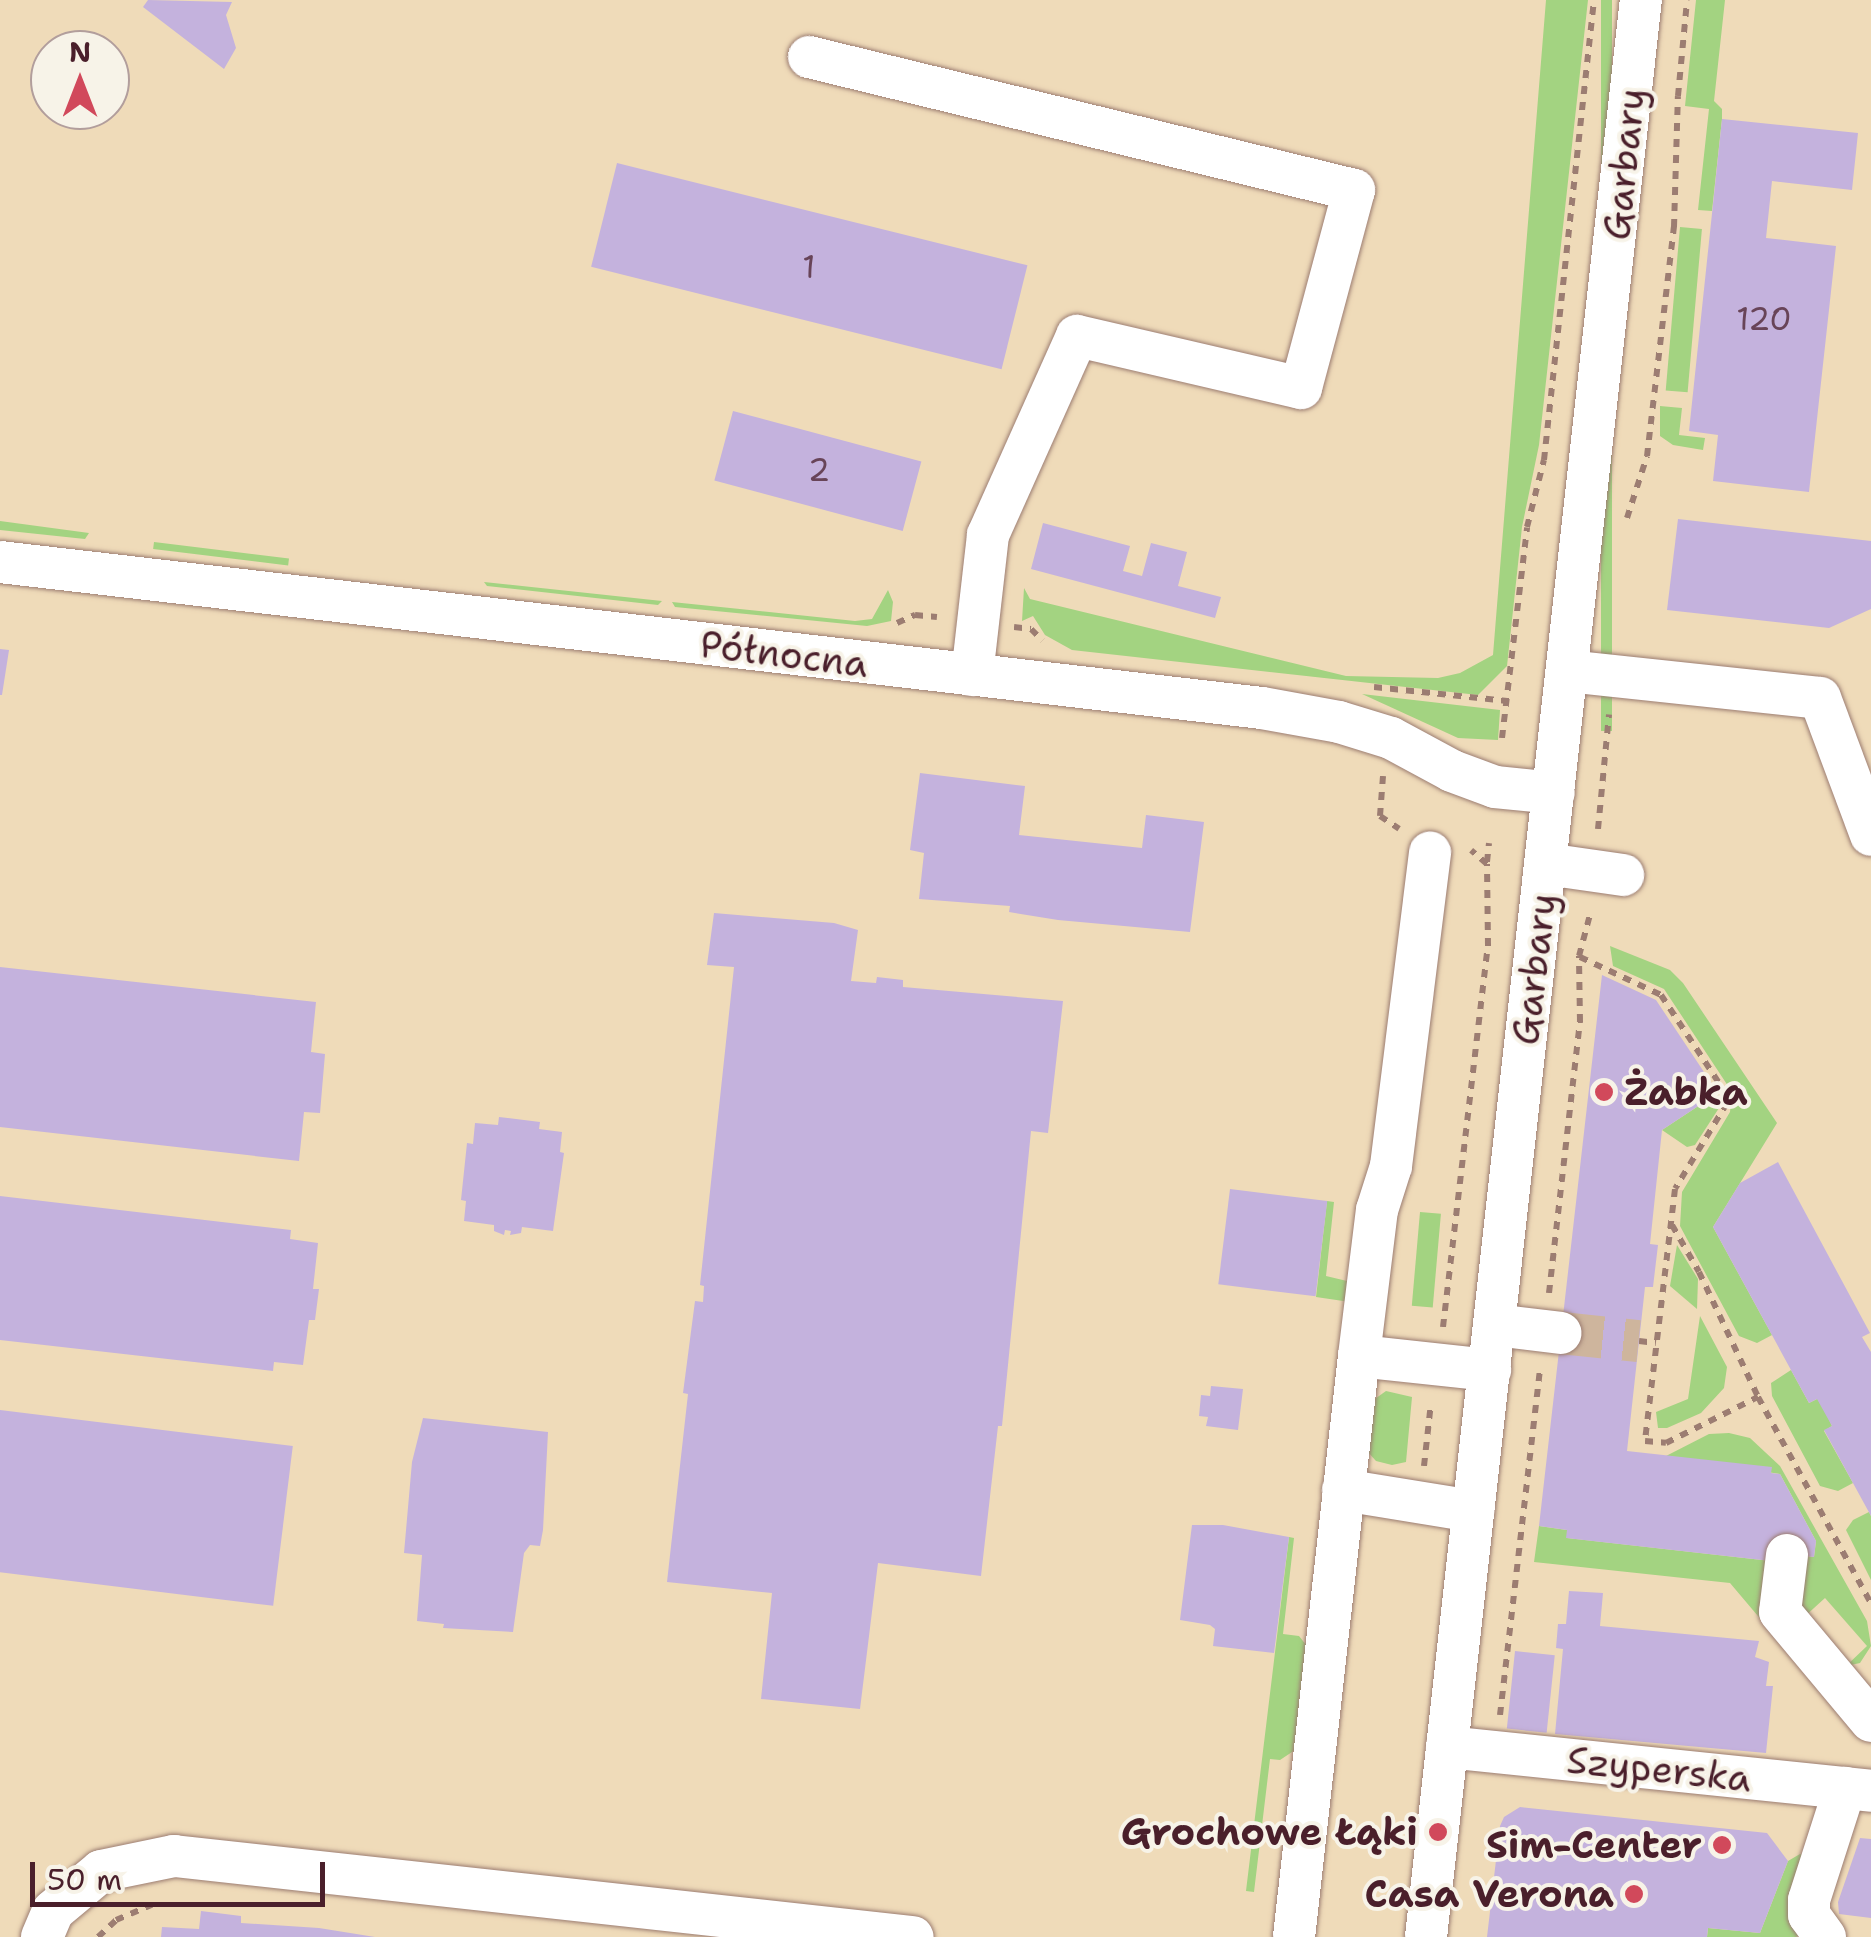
<!DOCTYPE html>
<html>
<head>
<meta charset="utf-8">
<style>
	body { margin:0 }
	#map { position:relative; width:1871px; height:1937px; overflow:hidden; background:#efdbb9; font-family:"Shantell Sans",sans-serif }
	div>[style] { position:absolute }
	[style*='--x'] { left:calc(var(--x)*1px); top:calc(var(--y)*1px); width:calc(var(--w)*1px); rotate:calc(var(--a)*1deg) }
	.green>* { inset:0; background:#a3d381; transform-origin:0 0 }
	.building>* { inset:0; background:#c4b2dd; transform-origin:0 0 }
	.minor-tunnel>* { height:42px; margin-top:-21px; transform-origin:0; background:repeating-linear-gradient(90deg,#ceb59d 0 42px,transparent 0 63px) }
	.path>* { height:6px; margin-top:-3px; transform-origin:0; background:repeating-linear-gradient(90deg,#9c7d72 0 8px,transparent 0 16px) }
	.roads { filter:drop-shadow(0 0 2px #9c7d72) drop-shadow(0 0 2px #9c7d72) }
	.minor>* { height:42px; margin:-21px; padding:0 21px; transform-origin:21px; border-radius:21px; background:#fff }
	.dots>* { width:28px; height:28px; translate:-50% -50%; box-sizing:border-box; border:5px solid #f7f3e8; border-radius:50% }
	span { translate:-50% -50%; white-space:nowrap; text-align:center; line-height:1.15; -webkit-text-stroke:8px #f7f3e8; paint-order:stroke }
	.number-label { font-size:32px; color:#684458 }
	.number-label span { -webkit-text-stroke-width:0 }
	.street-label { font-size:38px; color:#4a1f2b }
	.poi-label { font-size:38px; color:#4a1f2b; font-weight:700 }
	.left { translate:0 -50%; text-align:left }
	.right { translate:-100% -50%; text-align:right }
	.north { position:absolute; left:30px; top:30px; width:100px; height:100px; box-sizing:border-box; background:#f7f3e8; border:2px solid #b29e9c; border-radius:50%; rotate:0deg; font-size:28px; font-weight:700; line-height:40px; text-align:center; color:#4a1f2b }
	.north::after { content:''; display:block; margin:auto; width:35px; height:45px; background:#d1495b; clip-path:polygon(50% 0,100% 100%,50% 72%,0 100%) }
	.scale { position:absolute; left:30px; top:1862px; width:295px; height:45px; box-sizing:border-box; border:5px solid #4a1f2b; border-top:0; padding-left:12px; font-size:30px; line-height:35px; white-space:nowrap; color:#4a1f2b; -webkit-text-stroke:8px #f7f3e8; paint-order:stroke }
</style>
</head>
<body>
<div id="map">
	<div class="green">
		<i style="clip-path:polygon(1546px 0,1588px 0,1539px 445px,1522px 527px,1507px 666px,1478px 695px,1072px 650px,1045px 635px,1033px 616px,1022px 621px,1024px 588px,1030px 599px,1346px 676px,1438px 678px,1460px 673px,1493px 655px)"></i>
		<i style="left:1601px;top:0;width:11px;height:731px"></i>
		<i style="clip-path:polygon(1696px 0,1725px 0,1714px 101px,1722px 109px,1722px 119px,1712px 211px,1698px 210px,1709px 109px,1685px 106px)"></i>
		<i style="left:1680px;top:227px;width:22px;height:164px;rotate:5deg"></i>
		<i style="clip-path:polygon(1660px 406px,1682px 408px,1679px 435px,1705px 438px,1703px 450px,1673px 445px,1660px 436px)"></i>
		<i style="clip-path:polygon(0 521px,89px 533px,85px 539px,0 530px)"></i>
		<i style="left:154px;top:542px;width:136px;height:7px;rotate:7deg"></i>
		<i style="clip-path:polygon(484px 582px,662px 601px,658px 605px,487px 586px)"></i>
		<i style="clip-path:polygon(888px 590px,893px 602px,891px 621px,867px 626px,675px 607px,672px 602px,855px 621px,872px 619px)"></i>
		<i style="clip-path:polygon(1362px 694px,1500px 710px,1498px 740px,1458px 738px)"></i>
		<i style="clip-path:polygon(1610px 946px,1670px 970px,1683px 983px,1777px 1123px,1713px 1227px,1772px 1335px,1757px 1343px,1739px 1336px,1680px 1226px,1682px 1192px,1730px 1112px,1732px 1092px,1664px 989px,1613px 966px)"></i>
		<i style="clip-path:polygon(1718px 1093px,1719px 1108px,1695px 1145px,1687px 1147px,1662px 1130px)"></i>
		<i style="clip-path:polygon(1327px 1201px,1334px 1202px,1326px 1276px,1347px 1281px,1350px 1302px,1316px 1297px)"></i>
		<i style="left:1420px;top:1212px;width:21px;height:94px;rotate:5deg"></i>
		<i style="clip-path:polygon(1677px 1245px,1698px 1279px,1697px 1309px,1670px 1286px)"></i>
		<i style="clip-path:polygon(1700px 1316px,1727px 1367px,1724px 1388px,1701px 1413px,1667px 1428px,1658px 1428px,1656px 1412px,1688px 1399px)"></i>
		<i style="clip-path:polygon(1791px 1370px,1809px 1403px,1819px 1398px,1832px 1426px,1824px 1431px,1853px 1483px,1838px 1491px,1820px 1486px,1772px 1396px,1771px 1383px)"></i>
		<i style="clip-path:polygon(1386px 1391px,1412px 1397px,1406px 1462px,1392px 1465px,1376px 1461px,1367px 1451px,1372px 1401px)"></i>
		<i style="clip-path:polygon(1729px 1433px,1750px 1438px,1780px 1466px,1867px 1621px,1871px 1646px,1860px 1663px,1846px 1666px,1867px 1646px,1825px 1598px,1803px 1618px,1797px 1609px,1802px 1556px,1814px 1557px,1816px 1541px,1780px 1474px,1666px 1456px,1709px 1434px)"></i>
		<i style="clip-path:polygon(1869px 1512px,1871px 1516px,1871px 1580px,1846px 1530px,1853px 1520px)"></i>
		<i style="clip-path:polygon(1539px 1526px,1567px 1530px,1567px 1538px,1771px 1561px,1763px 1622px,1730px 1583px,1534px 1562px)"></i>
		<i style="clip-path:polygon(1289px 1537px,1294px 1538px,1283px 1634px,1299px 1636px,1307px 1646px,1295px 1750px,1280px 1760px,1270px 1759px,1254px 1892px,1246px 1891px)"></i>
		<i style="clip-path:polygon(1800px 1854px,1810px 1857px,1802px 1933px,1796px 1937px,1707px 1937px,1708px 1928px,1760px 1933px,1788px 1861px)"></i>
	</div>
	<div class="building">
		<i style="clip-path:polygon(148px 0,232px 2px,226px 15px,236px 48px,224px 69px,143px 7px)"></i>
		<i style="clip-path:polygon(1722px 119px,1858px 133px,1852px 190px,1772px 181px,1766px 238px,1836px 246px,1809px 492px,1713px 481px,1718px 435px,1689px 431px)"></i>
		<i style="left:617px;top:163px;width:423px;height:107px;rotate:14deg"></i>
		<i style="left:733px;top:411px;width:195px;height:72px;rotate:15deg"></i>
		<i style="clip-path:polygon(1678px 519px,1871px 541px,1871px 609px,1829px 628px,1667px 610px)"></i>
		<i style="clip-path:polygon(1043px 523px,1130px 546px,1123px 571px,1142px 576px,1151px 543px,1187px 552px,1178px 586px,1221px 597px,1215px 618px,1031px 569px)"></i>
		<i style="clip-path:polygon(0 649px,9px 650px,2px 695px,0 695px)"></i>
		<i style="clip-path:polygon(920px 773px,1025px 786px,1019px 835px,1142px 848px,1146px 815px,1204px 822px,1190px 932px,1058px 920px,1009px 912px,1010px 906px,919px 899px,924px 853px,910px 850px)"></i>
		<i style="clip-path:polygon(714px 913px,834px 923px,858px 930px,851px 981px,876px 983px,877px 977px,903px 980px,903px 987px,1063px 1001px,1048px 1133px,1031px 1131px,1002px 1426px,998px 1426px,981px 1576px,878px 1563px,860px 1709px,761px 1699px,772px 1593px,667px 1582px,688px 1394px,683px 1393px,695px 1301px,703px 1302px,704px 1286px,700px 1285px,734px 967px,707px 965px)"></i>
		<i style="clip-path:polygon(0 967px,316px 1002px,311px 1052px,325px 1054px,320px 1113px,304px 1112px,299px 1161px,0 1127px)"></i>
		<i style="clip-path:polygon(1602px 975px,1656px 1000px,1718px 1093px,1662px 1130px,1650px 1244px,1658px 1245px,1653px 1287px,1645px 1287px,1627px 1451px,1772px 1467px,1771px 1473px,1780px 1474px,1816px 1541px,1814px 1557px,1772px 1553px,1771px 1561px,1566px 1538px,1567px 1530px,1539px 1526px)"></i>
		<i style="clip-path:polygon(499px 1117px,540px 1122px,539px 1129px,562px 1132px,560px 1152px,564px 1153px,553px 1231px,522px 1227px,521px 1233px,510px 1235px,511px 1231px,505px 1230px,504px 1235px,494px 1231px,494px 1225px,464px 1221px,466px 1201px,461px 1200px,467px 1143px,473px 1144px,475px 1123px,498px 1125px)"></i>
		<i style="clip-path:polygon(1778px 1162px,1870px 1333px,1862px 1337px,1871px 1352px,1871px 1516px,1824px 1430px,1832px 1426px,1817px 1399px,1809px 1403px,1713px 1227px,1740px 1183px)"></i>
		<i style="left:1230px;top:1189px;width:98px;height:96px;rotate:7deg"></i>
		<i style="clip-path:polygon(0 1196px,291px 1230px,290px 1239px,318px 1243px,313px 1289px,319px 1289px,315px 1320px,309px 1320px,303px 1365px,274px 1362px,273px 1371px,0 1340px)"></i>
		<i style="clip-path:polygon(1211px 1386px,1243px 1389px,1238px 1430px,1206px 1426px,1208px 1417px,1199px 1416px,1201px 1395px,1210px 1396px)"></i>
		<i style="left:0;top:1410px;width:295px;height:161px;rotate:7deg"></i>
		<i style="clip-path:polygon(423px 1418px,548px 1432px,543px 1530px,540px 1546px,530px 1545px,524px 1553px,513px 1632px,443px 1628px,444px 1624px,417px 1621px,422px 1555px,404px 1553px,412px 1462px)"></i>
		<i style="clip-path:polygon(1192px 1525px,1223px 1525px,1289px 1537px,1274px 1653px,1213px 1646px,1215px 1629px,1210px 1625px,1180px 1620px)"></i>
		<i style="clip-path:polygon(1569px 1591px,1603px 1593px,1600px 1626px,1759px 1641px,1755px 1657px,1769px 1662px,1766px 1686px,1773px 1686px,1766px 1753px,1555px 1734px,1563px 1649px,1556px 1648px,1558px 1624px,1566px 1624px)"></i>
		<i style="left:1515px;top:1651px;width:40px;height:78px;rotate:6deg"></i>
		<i style="clip-path:polygon(1520px 1807px,1767px 1833px,1788px 1861px,1760px 1933px,1708px 1928px,1707px 1937px,1487px 1937px,1500px 1826px,1504px 1817px)"></i>
		<i style="clip-path:polygon(1860px 1838px,1871px 1839px,1871px 1918px,1839px 1914px,1838px 1902px)"></i>
		<i style="clip-path:polygon(201px 1911px,241px 1916px,241px 1923px,319px 1928px,375px 1937px,161px 1937px,162px 1927px,199px 1929px)"></i>
	</div>
	<div class="minor-tunnel">
		<i style="--x:1561;--y:1333;--w:78;--a:5.9"></i>
	</div>
	<div class="path">
		<i style="--x:1627;--y:518;--w:65;--a:-72.1"></i>
		<i style="--x:1647;--y:456;--w:231;--a:-83.3"></i>
		<i style="--x:1674;--y:227;--w:131;--a:-88.3"></i>
		<i style="--x:1678;--y:96;--w:96;--a:-84.6"></i>
		<i style="--x:897;--y:623;--w:20;--a:-24"></i>
		<i style="--x:915;--y:615;--w:22;--a:5"></i>
		<i style="--x:1014;--y:627;--w:17;--a:7"></i>
		<i style="--x:1031;--y:629;--w:16;--a:45"></i>
		<i style="--x:1374;--y:687;--w:134;--a:6"></i>
		<i style="--x:1502;--y:738;--w:212;--a:-83.2"></i>
		<i style="--x:1527;--y:527;--w:69;--a:-75.8"></i>
		<i style="--x:1544;--y:460;--w:463;--a:-83.8"></i>
		<i style="--x:1383;--y:776;--w:40;--a:94.3"></i>
		<i style="--x:1380;--y:816;--w:23;--a:34"></i>
		<i style="--x:1598;--y:829;--w:115;--a:-84.5"></i>
		<i style="--x:1487;--y:862;--w:19;--a:-84"></i>
		<i style="--x:1580;--y:957;--w:89;--a:25.1"></i>
		<i style="--x:1661;--y:995;--w:113;--a:56.6"></i>
		<i style="--x:1723;--y:1089;--w:15;--a:74"></i>
		<i style="--x:1727;--y:1103;--w:100;--a:121.2"></i>
		<i style="--x:1675;--y:1189;--w:254;--a:96.8"></i>
		<i style="--x:1645;--y:1441;--w:21;--a:5"></i>
		<i style="--x:1666;--y:1443;--w:103;--a:-26.6"></i>
		<i style="--x:1672;--y:1225;--w:54;--a:60.1"></i>
		<i style="--x:1699;--y:1272;--w:138;--a:64.7"></i>
		<i style="--x:1758;--y:1397;--w:235;--a:61.3"></i>
		<i style="--x:1549;--y:1293;--w:273;--a:-83.5"></i>
		<i style="--x:1580;--y:1022;--w:66;--a:-90.9"></i>
		<i style="--x:1579;--y:956;--w:47;--a:-75.1"></i>
		<i style="--x:1443;--y:1327;--w:384;--a:-83.3"></i>
		<i style="--x:1488;--y:946;--w:82;--a:-90.7"></i>
		<i style="--x:1487;--y:864;--w:21;--a:-139"></i>
		<i style="--x:1639;--y:1341;--w:17;--a:7"></i>
		<i style="--x:1424;--y:1466;--w:63;--a:-83.7"></i>
		<i style="--x:1500;--y:1715;--w:347;--a:-83.4"></i>
		<i style="--x:98;--y:1937;--w:25;--a:-43"></i>
		<i style="--x:116;--y:1920;--w:39;--a:-23"></i>
	</div>
	<div class="roads">
		<div class="minor">
			<i style="--x:809;--y:57;--w:561;--a:13.71"></i>
			<i style="--x:1354;--y:190;--w:205;--a:105"></i>
			<i style="--x:1301;--y:388;--w:230;--a:-166.9"></i>
			<i style="--x:1077;--y:336;--w:218;--a:114.1"></i>
			<i style="--x:988;--y:535;--w:141;--a:96.5"></i>
			<i style="--x:0;--y:562;--w:1270;--a:6.6"></i>
			<i style="--x:1262;--y:708;--w:78;--a:10.3"></i>
			<i style="--x:1339;--y:722;--w:54;--a:17.1"></i>
			<i style="--x:1391;--y:738;--w:69;--a:28.4"></i>
			<i style="--x:1452;--y:771;--w:46;--a:20.4"></i>
			<i style="--x:1495;--y:787;--w:59;--a:5.8"></i>
			<i style="--x:1568;--y:671;--w:253;--a:6.1"></i>
			<i style="--x:1820;--y:698;--w:146;--a:69.6"></i>
			<i style="--x:1546;--y:864;--w:78;--a:8.1"></i>
			<i style="--x:1495;--y:1325;--w:66;--a:6.9"></i>
			<i style="--x:1359;--y:1356;--w:132;--a:6.1"></i>
			<i style="--x:1343;--y:1490;--w:132;--a:9.2"></i>
			<i style="--x:1787;--y:1555;--w:57;--a:97"></i>
			<i style="--x:1780;--y:1612;--w:142;--a:50.1"></i>
			<i style="--x:1447;--y:1747;--w:426;--a:5.9"></i>
			<i style="--x:42;--y:1937;--w:28;--a:-67"></i>
			<i style="--x:53;--y:1911;--w:62;--a:-39.8"></i>
			<i style="--x:101;--y:1871;--w:75;--a:-11.6"></i>
			<i style="--x:174;--y:1856;--w:743;--a:6.26"></i>
			<i style="--x:1294;--y:1937;--w:585;--a:-83.62"></i>
			<i style="--x:1359;--y:1356;--w:147;--a:-83"></i>
			<i style="--x:1377;--y:1210;--w:46;--a:-72.3"></i>
			<i style="--x:1391;--y:1166;--w:316;--a:-82.9"></i>
			<i style="--x:1426;--y:1937;--w:1949;--a:-83.67"></i>
			<i style="--x:1825;--y:1937;--w:27;--a:-126"></i>
			<i style="--x:1809;--y:1915;--w:15;--a:-90"></i>
			<i style="--x:1809;--y:1900;--w:118;--a:-72.2"></i>
		</div>
	</div>
	<div class="dots">
		<i style="left:1604px;top:1092px;background:#d1495b"></i>
		<i style="left:1438px;top:1832px;background:#d1495b"></i>
		<i style="left:1722px;top:1845px;background:#d1495b"></i>
		<i style="left:1634px;top:1894px;background:#d1495b"></i>
	</div>
	<div class="number-label">
		<span style="left:809px;top:267px">1</span>
		<span style="left:1764px;top:319px">120</span>
		<span style="left:819px;top:470px">2</span>
	</div>
	<div class="street-label">
		<span style="left:1624px;top:164px;rotate:-84deg">Garbary</span>
		<span style="left:784px;top:654px;rotate:7deg">Północna</span>
		<span style="left:1534px;top:969px;rotate:-83deg">Garbary</span>
		<span style="left:1659px;top:1769px;rotate:6deg">Szyperska</span>
	</div>
	<div class="poi-label">
		<span class="left" style="left:1624px;top:1092px">Żabka</span>
		<span class="right" style="left:1418px;top:1832px">Grochowe Łąki</span>
		<span class="right" style="left:1702px;top:1845px">Sim-Center</span>
		<span class="right" style="left:1614px;top:1894px">Casa Verona</span>
	</div>
	<div class="north">N</div>
	<div class="scale">50 m</div>
</div>
</body>
</html>
